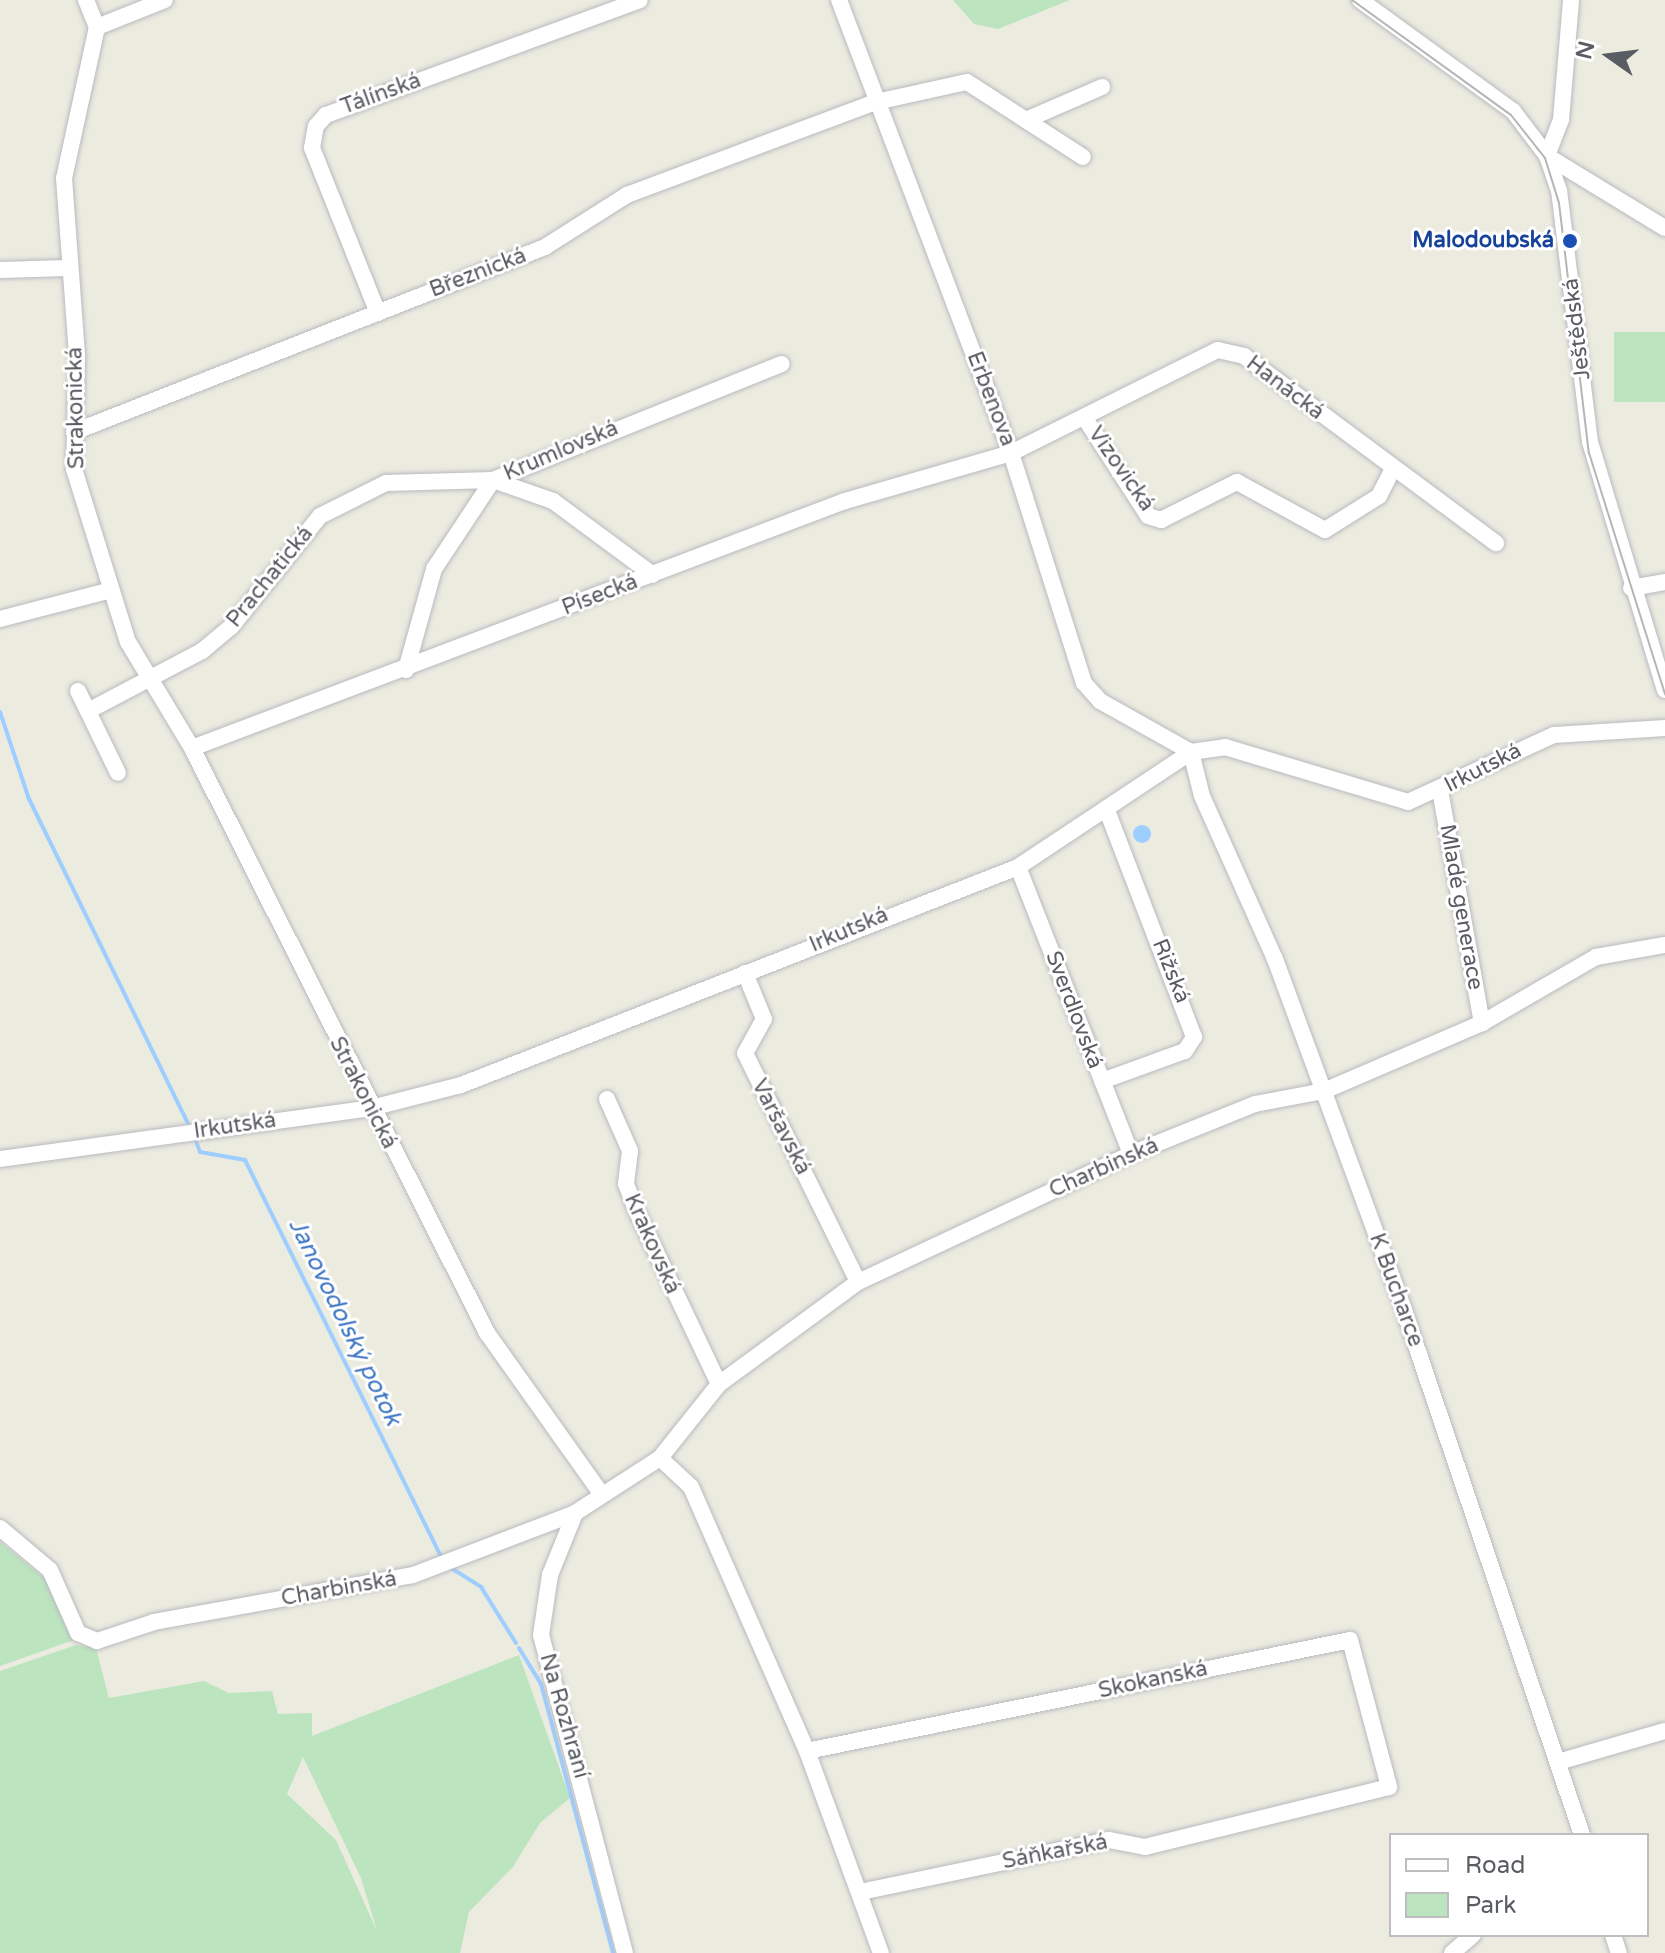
<!DOCTYPE html>
<html>
<head>
<meta charset="utf-8">
<style>
	body { margin:0 }
	#map { position:relative; width:1665px; height:1953px; overflow:hidden; background:#ecebe0; font-family:"Varela Round",sans-serif }
	div>[style] { position:absolute }
	[style*='--x'] { left:calc(var(--x)*1px); top:calc(var(--y)*1px); width:calc(var(--w)*1px); rotate:calc(var(--a)*1deg) }
	.green>* { inset:0; background:#bce5bf; transform-origin:0 0 }
	.water>* { inset:0; background:#9eceff }
	.round { border-radius:50% }
	.stream>* { height:4px; margin:-2px; padding:0 2px; transform-origin:2px; border-radius:2px; background:#9eceff }
	.roads { filter:drop-shadow(0 0 2px #b8bac0) drop-shadow(0 0 2px #b8bac0) }
	.street>* { height:16px; margin:-8px; padding:0 8px; transform-origin:8px; border-radius:8px; background:#fff }
	.tram>* { height:2px; margin:-1px; padding:0 1px; transform-origin:1px; border-radius:1px; background:#b4b5b5 }
	.dots>* { width:22px; height:22px; translate:-50% -50%; box-sizing:border-box; border:4px solid #fff; border-radius:50% }
	span { translate:-50% -50%; white-space:nowrap; text-align:center; line-height:1.15; -webkit-text-stroke:6px #fff; paint-order:stroke }
	.street-label { font-size:22px; color:#595c62 }
	.transit-label { font-size:22px; color:#164399; font-weight:700 }
	.right { translate:-100% -50%; text-align:right }
	.water-label { font-size:24px; color:#3f76c4; font-style:italic }
	.legend { position:absolute; left:1389px; top:1833px; width:260px; height:104px; box-sizing:border-box; background:#fff; border:2px solid #bdbec0; margin:0; padding:10px 14px; list-style:none; font-size:24px; color:#595c62 }
	.legend li { display:flex; align-items:center; gap:16px; height:40px }
	.legend b { width:40px; border:2px solid #bdbec0 }
	.north { position:absolute; left:1569px; top:16px; width:80px; height:80px; -webkit-text-stroke:6px #fff; paint-order:stroke; rotate:284deg; font-size:22px; font-weight:700; line-height:32px; text-align:center; color:#595c62 }
	.north::after { content:''; display:block; margin:auto; width:28px; height:36px; background:#595c62; clip-path:polygon(50% 0,100% 100%,50% 72%,0 100%) }
</style>
</head>
<body>
<div id="map">
	<div class="green">
		<i style="clip-path:polygon(953px 0,1070px 0,998px 29px,974px 24px)"></i>
		<i style="left:1665px;top:332px;width:70px;height:51px;rotate:90deg"></i>
		<i style="clip-path:polygon(0 1542px,49px 1582px,77px 1639px,0 1666px)"></i>
		<i style="clip-path:polygon(evenodd,76px 1645px,96px 1648px,109px 1698px,204px 1681px,229px 1693px,272px 1691px,278px 1714px,312px 1713px,312px 1736px,519px 1655px,570px 1798px,540px 1823px,513px 1867px,469px 1912px,460px 1953px,0 1953px,0 1671px,76px 1645px,303px 1757px,361px 1878px,377px 1931px,336px 1840px,287px 1794px,303px 1757px)"></i>
	</div>
	<div class="water">
		<i class="round" style="left:1133px;top:825px;width:18px;height:18px"></i>
	</div>
	<div class="stream">
		<i style="--x:0;--y:712;--w:92;--a:71.6"></i>
		<i style="--x:29;--y:799;--w:361;--a:63.9"></i>
		<i style="--x:194;--y:1136;--w:17;--a:69"></i>
		<i style="--x:200;--y:1152;--w:46;--a:10.1"></i>
		<i style="--x:245;--y:1160;--w:443;--a:63.7"></i>
		<i style="--x:451;--y:1568;--w:36;--a:32"></i>
		<i style="--x:481;--y:1587;--w:66;--a:58"></i>
		<i style="--x:519;--y:1648;--w:42;--a:58.6"></i>
		<i style="--x:541;--y:1684;--w:278;--a:75"></i>
	</div>
	<div class="roads">
		<div class="street">
			<i style="--x:86;--y:0;--w:29;--a:68"></i>
			<i style="--x:97;--y:27;--w:155;--a:102.3"></i>
			<i style="--x:64;--y:178;--w:177;--a:85.8"></i>
			<i style="--x:77;--y:355;--w:114;--a:91.5"></i>
			<i style="--x:74;--y:469;--w:181;--a:72.7"></i>
			<i style="--x:128;--y:642;--w:124;--a:58.9"></i>
			<i style="--x:192;--y:748;--w:655;--a:63.24"></i>
			<i style="--x:487;--y:1333;--w:195;--a:54.6"></i>
			<i style="--x:839;--y:0;--w:485;--a:69.2"></i>
			<i style="--x:1011;--y:453;--w:241;--a:72.4"></i>
			<i style="--x:1084;--y:683;--w:24;--a:48"></i>
			<i style="--x:1100;--y:701;--w:104;--a:29.3"></i>
			<i style="--x:1360;--y:0;--w:189;--a:36"></i>
			<i style="--x:1513;--y:111;--w:56;--a:52.9"></i>
			<i style="--x:1547;--y:156;--w:36;--a:71"></i>
			<i style="--x:1559;--y:190;--w:254;--a:83"></i>
			<i style="--x:1590;--y:442;--w:259;--a:73.2"></i>
			<i style="--x:97;--y:27;--w:73;--a:-21.7"></i>
			<i style="--x:1026;--y:120;--w:83;--a:-23.5"></i>
			<i style="--x:1547;--y:156;--w:39;--a:-69"></i>
			<i style="--x:1561;--y:120;--w:120;--a:-85.2"></i>
			<i style="--x:1547;--y:156;--w:138;--a:31.4"></i>
			<i style="--x:0;--y:270;--w:68;--a:-1.7"></i>
			<i style="--x:378;--y:313;--w:178;--a:-111.8"></i>
			<i style="--x:312;--y:148;--w:22;--a:-80"></i>
			<i style="--x:316;--y:126;--w:15;--a:-48"></i>
			<i style="--x:326;--y:115;--w:334;--a:-20.1"></i>
			<i style="--x:1086;--y:420;--w:114;--a:57.1"></i>
			<i style="--x:1148;--y:516;--w:14;--a:17"></i>
			<i style="--x:1161;--y:520;--w:85;--a:-26.6"></i>
			<i style="--x:1237;--y:482;--w:100;--a:28.6"></i>
			<i style="--x:1325;--y:530;--w:64;--a:-32.2"></i>
			<i style="--x:1379;--y:496;--w:30;--a:-63"></i>
			<i style="--x:74;--y:432;--w:506;--a:-21.44"></i>
			<i style="--x:545;--y:247;--w:97;--a:-32.4"></i>
			<i style="--x:627;--y:195;--w:266;--a:-20.5"></i>
			<i style="--x:876;--y:102;--w:93;--a:-12.4"></i>
			<i style="--x:967;--y:82;--w:138;--a:32.9"></i>
			<i style="--x:1631;--y:588;--w:35;--a:-10"></i>
			<i style="--x:0;--y:619;--w:115;--a:-14.6"></i>
			<i style="--x:406;--y:670;--w:105;--a:-74.5"></i>
			<i style="--x:434;--y:569;--w:107;--a:-56.5"></i>
			<i style="--x:493;--y:480;--w:311;--a:-21.9"></i>
			<i style="--x:78;--y:691;--w:91;--a:64"></i>
			<i style="--x:88;--y:711;--w:129;--a:-27.8"></i>
			<i style="--x:202;--y:651;--w:38;--a:-40"></i>
			<i style="--x:231;--y:627;--w:142;--a:-51.3"></i>
			<i style="--x:320;--y:516;--w:74;--a:-26.6"></i>
			<i style="--x:386;--y:483;--w:107;--a:-1.6"></i>
			<i style="--x:493;--y:480;--w:64;--a:19.3"></i>
			<i style="--x:553;--y:501;--w:124;--a:36.5"></i>
			<i style="--x:192;--y:748;--w:698;--a:-20.72"></i>
			<i style="--x:845;--y:501;--w:173;--a:-16.1"></i>
			<i style="--x:1011;--y:453;--w:231;--a:-26.5"></i>
			<i style="--x:1218;--y:350;--w:27;--a:13"></i>
			<i style="--x:1244;--y:356;--w:314;--a:36.6"></i>
			<i style="--x:1191;--y:752;--w:45;--a:76"></i>
			<i style="--x:1202;--y:796;--w:179;--a:65.9"></i>
			<i style="--x:1275;--y:959;--w:371;--a:69.8"></i>
			<i style="--x:1403;--y:1307;--w:558;--a:71.27"></i>
			<i style="--x:1440;--y:790;--w:237;--a:79.8"></i>
			<i style="--x:1018;--y:867;--w:308;--a:68.5"></i>
			<i style="--x:745;--y:973;--w:50;--a:67.6"></i>
			<i style="--x:764;--y:1019;--w:39;--a:119"></i>
			<i style="--x:745;--y:1053;--w:255;--a:63.7"></i>
			<i style="--x:1102;--y:1081;--w:88;--a:-19.9"></i>
			<i style="--x:1185;--y:1051;--w:17;--a:-57"></i>
			<i style="--x:1194;--y:1037;--w:245;--a:-111"></i>
			<i style="--x:607;--y:1099;--w:57;--a:66.1"></i>
			<i style="--x:630;--y:1151;--w:33;--a:97"></i>
			<i style="--x:626;--y:1184;--w:28;--a:69"></i>
			<i style="--x:636;--y:1210;--w:193;--a:64.5"></i>
			<i style="--x:0;--y:1159;--w:374;--a:-7.8"></i>
			<i style="--x:371;--y:1108;--w:93;--a:-14.3"></i>
			<i style="--x:461;--y:1085;--w:598;--a:-21.37"></i>
			<i style="--x:1018;--y:867;--w:208;--a:-33.6"></i>
			<i style="--x:1191;--y:752;--w:34;--a:-8"></i>
			<i style="--x:1225;--y:747;--w:191;--a:16.7"></i>
			<i style="--x:1408;--y:802;--w:161;--a:-24.7"></i>
			<i style="--x:1554;--y:735;--w:111;--a:-3.6"></i>
			<i style="--x:660;--y:1458;--w:42;--a:43.1"></i>
			<i style="--x:691;--y:1487;--w:288;--a:66.3"></i>
			<i style="--x:807;--y:1751;--w:215;--a:69.9"></i>
			<i style="--x:0;--y:1528;--w:65;--a:40"></i>
			<i style="--x:50;--y:1570;--w:69;--a:66"></i>
			<i style="--x:78;--y:1633;--w:21;--a:23"></i>
			<i style="--x:97;--y:1641;--w:60;--a:-18.4"></i>
			<i style="--x:154;--y:1622;--w:263;--a:-10.3"></i>
			<i style="--x:413;--y:1575;--w:173;--a:-20.9"></i>
			<i style="--x:807;--y:1751;--w:554;--a:-11.55"></i>
			<i style="--x:1350;--y:1640;--w:152;--a:75.1"></i>
			<i style="--x:1389;--y:1787;--w:251;--a:166.2"></i>
			<i style="--x:1145;--y:1847;--w:37;--a:-169"></i>
			<i style="--x:1109;--y:1840;--w:254;--a:168.2"></i>
			<i style="--x:1558;--y:1762;--w:111;--a:-16.2"></i>
			<i style="--x:1613;--y:1935;--w:19;--a:72"></i>
			<i style="--x:625;--y:1953;--w:329;--a:-104.8"></i>
			<i style="--x:541;--y:1635;--w:61;--a:-81.5"></i>
			<i style="--x:550;--y:1575;--w:67;--a:-68"></i>
			<i style="--x:575;--y:1513;--w:101;--a:-32.9"></i>
			<i style="--x:660;--y:1458;--w:95;--a:-51.4"></i>
			<i style="--x:719;--y:1384;--w:172;--a:-36.3"></i>
			<i style="--x:858;--y:1282;--w:302;--a:-25.1"></i>
			<i style="--x:1131;--y:1154;--w:134;--a:-22"></i>
			<i style="--x:1255;--y:1104;--w:70;--a:-10.7"></i>
			<i style="--x:1324;--y:1091;--w:172;--a:-23.3"></i>
			<i style="--x:1482;--y:1023;--w:132;--a:-30.1"></i>
			<i style="--x:1596;--y:957;--w:70;--a:-9.9"></i>
			<i style="--x:1452;--y:1953;--w:28;--a:-41"></i>
		</div>
	</div>
	<div class="tram">
		<i style="--x:1352;--y:0;--w:196;--a:35.9"></i>
		<i style="--x:1511;--y:115;--w:55;--a:51.7"></i>
		<i style="--x:1545;--y:158;--w:47;--a:72.7"></i>
		<i style="--x:1559;--y:203;--w:252;--a:83.2"></i>
		<i style="--x:1589;--y:453;--w:253;--a:72.5"></i>
	</div>
	<div class="dots">
		<i style="left:1570px;top:241px;background:#1a4fb4"></i>
	</div>
	<div class="street-label">
		<span style="left:381px;top:94px;rotate:-20deg">Tálínská</span>
		<span style="left:478px;top:273px;rotate:-21deg">Březnická</span>
		<span style="left:1577px;top:329px;rotate:-97deg">Ještědská</span>
		<span style="left:1285px;top:388px;rotate:37deg">Hanácká</span>
		<span style="left:991px;top:399px;rotate:69deg">Erbenova</span>
		<span style="left:76px;top:408px;rotate:-91deg">Strakonická</span>
		<span style="left:561px;top:451px;rotate:-23deg">Krumlovská</span>
		<span style="left:1121px;top:469px;rotate:55deg">Vizovická</span>
		<span style="left:270px;top:577px;rotate:-51deg">Prachatická</span>
		<span style="left:600px;top:595px;rotate:-21deg">Písecká</span>
		<span style="left:1483px;top:768px;rotate:-27deg">Irkutská</span>
		<span style="left:1461px;top:907px;rotate:80deg">Mladé generace</span>
		<span style="left:849px;top:930px;rotate:-23deg">Irkutská</span>
		<span style="left:1171px;top:971px;rotate:68deg">Rižská</span>
		<span style="left:1074px;top:1010px;rotate:69deg">Sverdlovská</span>
		<span style="left:363px;top:1093px;rotate:63deg">Strakonická</span>
		<span style="left:235px;top:1126px;rotate:-8deg">Irkutská</span>
		<span style="left:781px;top:1127px;rotate:63deg">Varšavská</span>
		<span style="left:1104px;top:1168px;rotate:-24deg">Charbinská</span>
		<span style="left:652px;top:1244px;rotate:66deg">Krakovská</span>
		<span style="left:1396px;top:1290px;rotate:70deg">K Bucharce</span>
		<span style="left:339px;top:1589px;rotate:-10deg">Charbinská</span>
		<span style="left:1153px;top:1680px;rotate:-12deg">Skokanská</span>
		<span style="left:564px;top:1716px;rotate:74deg">Na Rozhraní</span>
		<span style="left:1055px;top:1852px;rotate:-11deg">Sáňkařská</span>
	</div>
	<div class="transit-label">
		<span class="right" style="left:1554px;top:241px">Malodoubská</span>
	</div>
	<div class="water-label">
		<span style="left:345px;top:1322px;rotate:64deg">Janovodolský potok</span>
	</div>
	<ul class="legend">
	<li><b style="height:10px;background:#fff"></b>Road</li>
	<li><b style="height:22px;background:#bce5bf"></b>Park</li>
	</ul>
	<div class="north">N</div>
</div>
</body>
</html>
